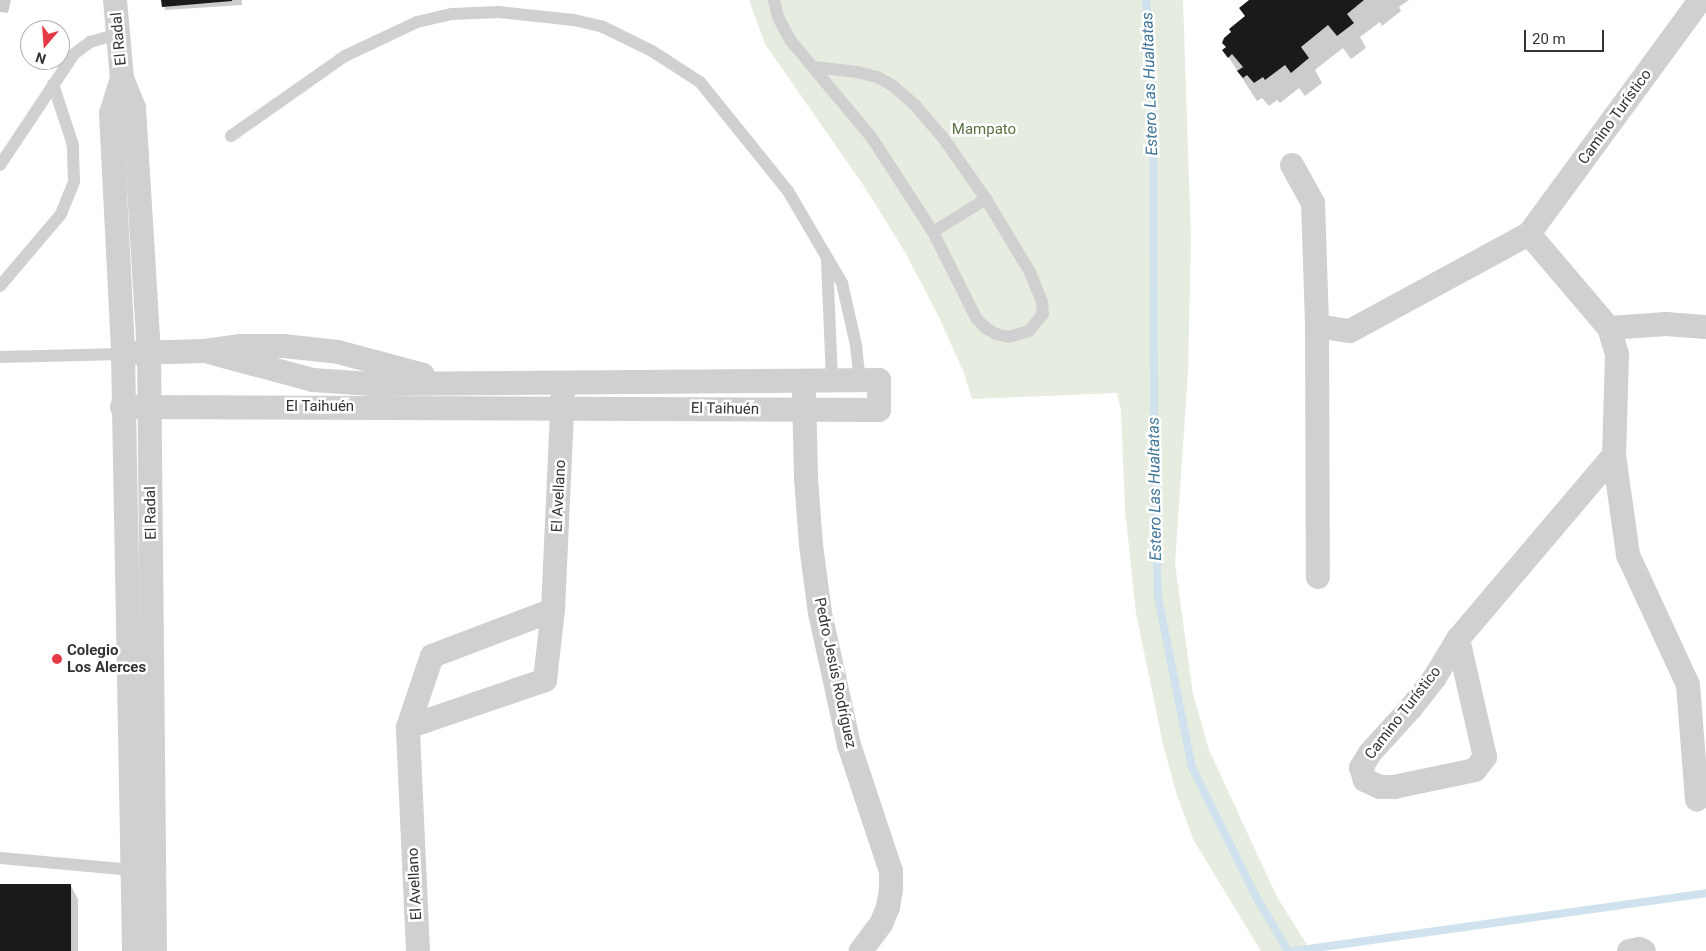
<!DOCTYPE html>
<html>
<head>
<meta charset="utf-8">
<style>
	body { margin:0 }
	#map { position:relative; width:1706px; height:951px; overflow:hidden; background:#fff; font-family:Roboto,sans-serif }
	div>[style] { position:absolute }
	[style*='--x'] { left:calc(var(--x)*1px); top:calc(var(--y)*1px); width:calc(var(--w)*1px); rotate:calc(var(--a)*1deg) }
	.green>* { inset:0; background:#e6ecdf }
	.shadow>* { inset:0; background:#0003 }
	.stream>* { height:8px; margin:-4px; padding:0 4px; transform-origin:4px; border-radius:4px; background:#cfe2ee }
	.building>* { inset:0; background:#1a1a1a; transform-origin:0 0 }
	.lane>* { height:12px; margin:-6px; padding:0 6px; transform-origin:6px; border-radius:6px; background:#d0d0d0 }
	.street>* { height:24px; margin:-12px; padding:0 12px; transform-origin:12px; border-radius:12px; background:#d0d0d0 }
	.dots>* { width:14px; height:14px; translate:-50% -50%; box-sizing:border-box; border:2px solid #fff; border-radius:50% }
	span { translate:-50% -50%; white-space:nowrap; text-align:center; line-height:1.15; -webkit-text-stroke:5px #fff; paint-order:stroke }
	.street-label { font-size:15px; color:#333 }
	.park-label { font-size:15px; color:#56703f }
	.poi-label { font-size:15px; color:#333; font-weight:700 }
	.left { translate:0 -50%; text-align:left }
	.water-label { font-size:16px; color:#3f7597; font-style:italic }
	.north { position:absolute; left:20px; top:20px; width:50px; height:50px; box-sizing:border-box; background:#fff; border:1px solid #adadad; border-radius:50%; rotate:198deg; font-size:14px; font-weight:700; line-height:20px; text-align:center; color:#333 }
	.north::after { content:''; display:block; margin:auto; width:18px; height:22px; background:#e63946; clip-path:polygon(50% 0,100% 100%,50% 72%,0 100%) }
	.scale { position:absolute; left:1524px; top:30px; width:80px; height:22px; box-sizing:border-box; border:2px solid #333; border-top:0; padding-left:6px; font-size:15px; line-height:18px; white-space:nowrap; color:#333; -webkit-text-stroke:4px #fff; paint-order:stroke }
</style>
</head>
<body>
<div id="map">
	<div class="green">
		<i style="clip-path:polygon(749px 0,1183px 0,1191px 238px,1188px 372px,1175px 564px,1193px 694px,1209px 750px,1277px 897px,1311px 951px,1261px 951px,1193px 839px,1176px 792px,1163px 744px,1136px 613px,1125px 510px,1121px 411px,1117px 393px,972px 399px,964px 373px,939px 317px,905px 252px,866px 189px,765px 44px)"></i>
	</div>
	<div class="shadow">
		<i style="clip-path:polygon(0 0,11px 0,8px 13px,0 12px)"></i>
		<i style="clip-path:polygon(163px 0,242px 0,242px 5px,165px 10px)"></i>
		<i style="clip-path:polygon(1251px 0,1409px 0,1399px 7px,1401px 11px,1382px 26px,1380px 22px,1360px 37px,1366px 48px,1351px 59px,1343px 48px,1315px 70px,1322px 83px,1305px 96px,1299px 88px,1280px 103px,1277px 100px,1269px 106px,1262px 98px,1257px 101px,1253px 95px,1224px 50px,1227px 48px,1224px 43px,1246px 18px,1240px 8px)"></i>
		<i style="clip-path:polygon(0 885px,71px 886px,78px 899px,78px 951px,0 951px)"></i>
	</div>
	<div class="stream">
		<i style="--x:1146;--y:0;--w:85;--a:85.3"></i>
		<i style="--x:1153;--y:85;--w:380;--a:89.8"></i>
		<i style="--x:1154;--y:465;--w:132;--a:88.3"></i>
		<i style="--x:1158;--y:597;--w:173;--a:78.7"></i>
		<i style="--x:1192;--y:767;--w:143;--a:63.8"></i>
		<i style="--x:1255;--y:895;--w:65;--a:59.5"></i>
		<i style="--x:1294;--y:951;--w:416;--a:-8"></i>
	</div>
	<div class="building">
		<i style="clip-path:polygon(161px 0,232px 0,232px 1px,162px 7px)"></i>
		<i style="clip-path:polygon(1249px 0,1364px 0,1347px 14px,1354px 23px,1337px 36px,1328px 25px,1301px 47px,1309px 58px,1291px 73px,1285px 65px,1265px 80px,1263px 77px,1254px 83px,1247px 75px,1243px 78px,1237px 71px,1243px 67px,1232px 54px,1228px 58px,1222px 50px,1226px 47px,1222px 43px,1224px 38px,1231px 32px,1229px 29px,1245px 16px,1239px 8px)"></i>
		<i style="left:0;top:884px;width:71px;height:67px"></i>
	</div>
	<div class="lane">
		<i style="--x:774;--y:0;--w:17;--a:77"></i>
		<i style="--x:778;--y:17;--w:27;--a:62"></i>
		<i style="--x:791;--y:41;--w:126;--a:50.1"></i>
		<i style="--x:872;--y:138;--w:112;--a:57"></i>
		<i style="--x:933;--y:232;--w:96;--a:63.4"></i>
		<i style="--x:976;--y:318;--w:14;--a:45"></i>
		<i style="--x:986;--y:328;--w:12;--a:31"></i>
		<i style="--x:996;--y:334;--w:13;--a:13"></i>
		<i style="--x:1009;--y:337;--w:21;--a:-17"></i>
		<i style="--x:1029;--y:331;--w:22;--a:-51"></i>
		<i style="--x:1043;--y:314;--w:12;--a:-95"></i>
		<i style="--x:1042;--y:302;--w:32;--a:-112"></i>
		<i style="--x:1030;--y:272;--w:85;--a:-121.1"></i>
		<i style="--x:986;--y:199;--w:73;--a:-125"></i>
		<i style="--x:944;--y:139;--w:45;--a:-130.5"></i>
		<i style="--x:915;--y:105;--w:30;--a:-139"></i>
		<i style="--x:892;--y:85;--w:17;--a:-152"></i>
		<i style="--x:877;--y:77;--w:21;--a:-166"></i>
		<i style="--x:857;--y:72;--w:43;--a:-173.4"></i>
		<i style="--x:231;--y:136;--w:139;--a:-35.1"></i>
		<i style="--x:345;--y:56;--w:80;--a:-25.3"></i>
		<i style="--x:417;--y:22;--w:36;--a:-13"></i>
		<i style="--x:452;--y:14;--w:47;--a:-2.4"></i>
		<i style="--x:499;--y:12;--w:75;--a:6.1"></i>
		<i style="--x:574;--y:20;--w:28;--a:13"></i>
		<i style="--x:601;--y:26;--w:57;--a:26.1"></i>
		<i style="--x:652;--y:51;--w:57;--a:32.9"></i>
		<i style="--x:700;--y:82;--w:140;--a:51.1"></i>
		<i style="--x:788;--y:191;--w:107;--a:59.6"></i>
		<i style="--x:842;--y:283;--w:64;--a:77.3"></i>
		<i style="--x:856;--y:345;--w:36;--a:84"></i>
		<i style="--x:0;--y:165;--w:133;--a:-56.3"></i>
		<i style="--x:74;--y:54;--w:20;--a:-37"></i>
		<i style="--x:90;--y:42;--w:29;--a:-16"></i>
		<i style="--x:933;--y:232;--w:62;--a:-31.9"></i>
		<i style="--x:827;--y:261;--w:121;--a:87.6"></i>
		<i style="--x:0;--y:286;--w:94;--a:-49.7"></i>
		<i style="--x:61;--y:214;--w:35;--a:-68"></i>
		<i style="--x:74;--y:181;--w:36;--a:-92"></i>
		<i style="--x:73;--y:145;--w:64;--a:-108.2"></i>
		<i style="--x:0;--y:357;--w:123;--a:-1.4"></i>
		<i style="--x:0;--y:858;--w:133;--a:5.2"></i>
	</div>
	<div class="street">
		<i style="--x:115;--y:0;--w:78;--a:84.9"></i>
		<i style="--x:122;--y:78;--w:32;--a:68"></i>
		<i style="--x:134;--y:108;--w:244;--a:86.5"></i>
		<i style="--x:149;--y:352;--w:599;--a:89.43"></i>
		<i style="--x:122;--y:78;--w:37;--a:107"></i>
		<i style="--x:111;--y:113;--w:241;--a:87.1"></i>
		<i style="--x:123;--y:354;--w:597;--a:88.94"></i>
		<i style="--x:1292;--y:165;--w:43;--a:61.1"></i>
		<i style="--x:1313;--y:203;--w:123;--a:88.1"></i>
		<i style="--x:1317;--y:326;--w:251;--a:89.8"></i>
		<i style="--x:1529;--y:234;--w:123;--a:49.6"></i>
		<i style="--x:1609;--y:328;--w:28;--a:73"></i>
		<i style="--x:1617;--y:355;--w:100;--a:91.7"></i>
		<i style="--x:1614;--y:455;--w:101;--a:82"></i>
		<i style="--x:1628;--y:555;--w:143;--a:65.2"></i>
		<i style="--x:1688;--y:685;--w:115;--a:85.5"></i>
		<i style="--x:1317;--y:326;--w:33;--a:9"></i>
		<i style="--x:1350;--y:331;--w:204;--a:-28.5"></i>
		<i style="--x:1529;--y:234;--w:290;--a:-53.8"></i>
		<i style="--x:1609;--y:328;--w:57;--a:-4"></i>
		<i style="--x:1666;--y:324;--w:40;--a:4.3"></i>
		<i style="--x:133;--y:353;--w:72;--a:-1.6"></i>
		<i style="--x:205;--y:351;--w:36;--a:-8"></i>
		<i style="--x:241;--y:346;--w:43;--a:0"></i>
		<i style="--x:284;--y:346;--w:54;--a:6.3"></i>
		<i style="--x:338;--y:352;--w:88;--a:15.1"></i>
		<i style="--x:804;--y:395;--w:83;--a:88.6"></i>
		<i style="--x:806;--y:478;--w:67;--a:85.7"></i>
		<i style="--x:811;--y:545;--w:69;--a:82.5"></i>
		<i style="--x:820;--y:613;--w:135;--a:77.6"></i>
		<i style="--x:849;--y:745;--w:133;--a:71.6"></i>
		<i style="--x:891;--y:871;--w:18;--a:90"></i>
		<i style="--x:891;--y:889;--w:18;--a:99"></i>
		<i style="--x:888;--y:907;--w:18;--a:112"></i>
		<i style="--x:881;--y:924;--w:34;--a:127"></i>
		<i style="--x:122;--y:407;--w:757;--a:0.23"></i>
		<i style="--x:879;--y:410;--w:30;--a:-90"></i>
		<i style="--x:879;--y:380;--w:507;--a:179.55"></i>
		<i style="--x:372;--y:384;--w:59;--a:-176.1"></i>
		<i style="--x:313;--y:380;--w:112;--a:-165"></i>
		<i style="--x:1458;--y:639;--w:121;--a:77.1"></i>
		<i style="--x:1485;--y:757;--w:16;--a:128"></i>
		<i style="--x:1475;--y:770;--w:83;--a:168.1"></i>
		<i style="--x:1394;--y:787;--w:14;--a:180"></i>
		<i style="--x:1380;--y:787;--w:17;--a:-155"></i>
		<i style="--x:1365;--y:780;--w:13;--a:-108"></i>
		<i style="--x:1361;--y:768;--w:17;--a:-59"></i>
		<i style="--x:1370;--y:753;--w:61;--a:-47.7"></i>
		<i style="--x:1411;--y:708;--w:39;--a:-52"></i>
		<i style="--x:1435;--y:677;--w:44;--a:-58.8"></i>
		<i style="--x:1458;--y:639;--w:241;--a:-49.7"></i>
		<i style="--x:408;--y:727;--w:145;--a:-18.9"></i>
		<i style="--x:545;--y:680;--w:70;--a:-83.5"></i>
		<i style="--x:553;--y:610;--w:219;--a:-87.4"></i>
		<i style="--x:418;--y:951;--w:224;--a:-92.6"></i>
		<i style="--x:408;--y:727;--w:75;--a:-71.3"></i>
		<i style="--x:432;--y:656;--w:129;--a:-20.8"></i>
		<i style="--x:1629;--y:951;--w:10;--a:-11"></i>
		<i style="--x:1639;--y:949;--w:5;--a:22"></i>
	</div>
	<div class="dots">
		<i style="left:57px;top:659px;background:#e63946"></i>
	</div>
	<div class="street-label">
		<span style="left:119px;top:39px;rotate:-95deg">El Radal</span>
		<span style="left:1615px;top:117px;rotate:-54deg">Camino Turístico</span>
		<span style="left:320px;top:407px">El Taihuén</span>
		<span style="left:725px;top:409px;rotate:1deg">El Taihuén</span>
		<span style="left:559px;top:496px;rotate:-87deg">El Avellano</span>
		<span style="left:151px;top:513px;rotate:-91deg">El Radal</span>
		<span style="left:835px;top:673px;rotate:78deg">Pedro Jesús Rodríguez</span>
		<span style="left:1403px;top:713px;rotate:-52deg">Camino Turístico</span>
		<span style="left:415px;top:884px;rotate:-93deg">El Avellano</span>
	</div>
	<div class="park-label">
		<span style="left:984px;top:130px">Mampato</span>
	</div>
	<div class="poi-label">
		<span class="left" style="left:67px;top:659px">Colegio<br>Los Alerces</span>
	</div>
	<div class="water-label">
		<span style="left:1150px;top:84px;rotate:-92deg">Estero Las Hualtatas</span>
		<span style="left:1155px;top:489px;rotate:-91deg">Estero Las Hualtatas</span>
	</div>
	<div class="north">N</div>
	<div class="scale">20 m</div>
</div>
</body>
</html>
